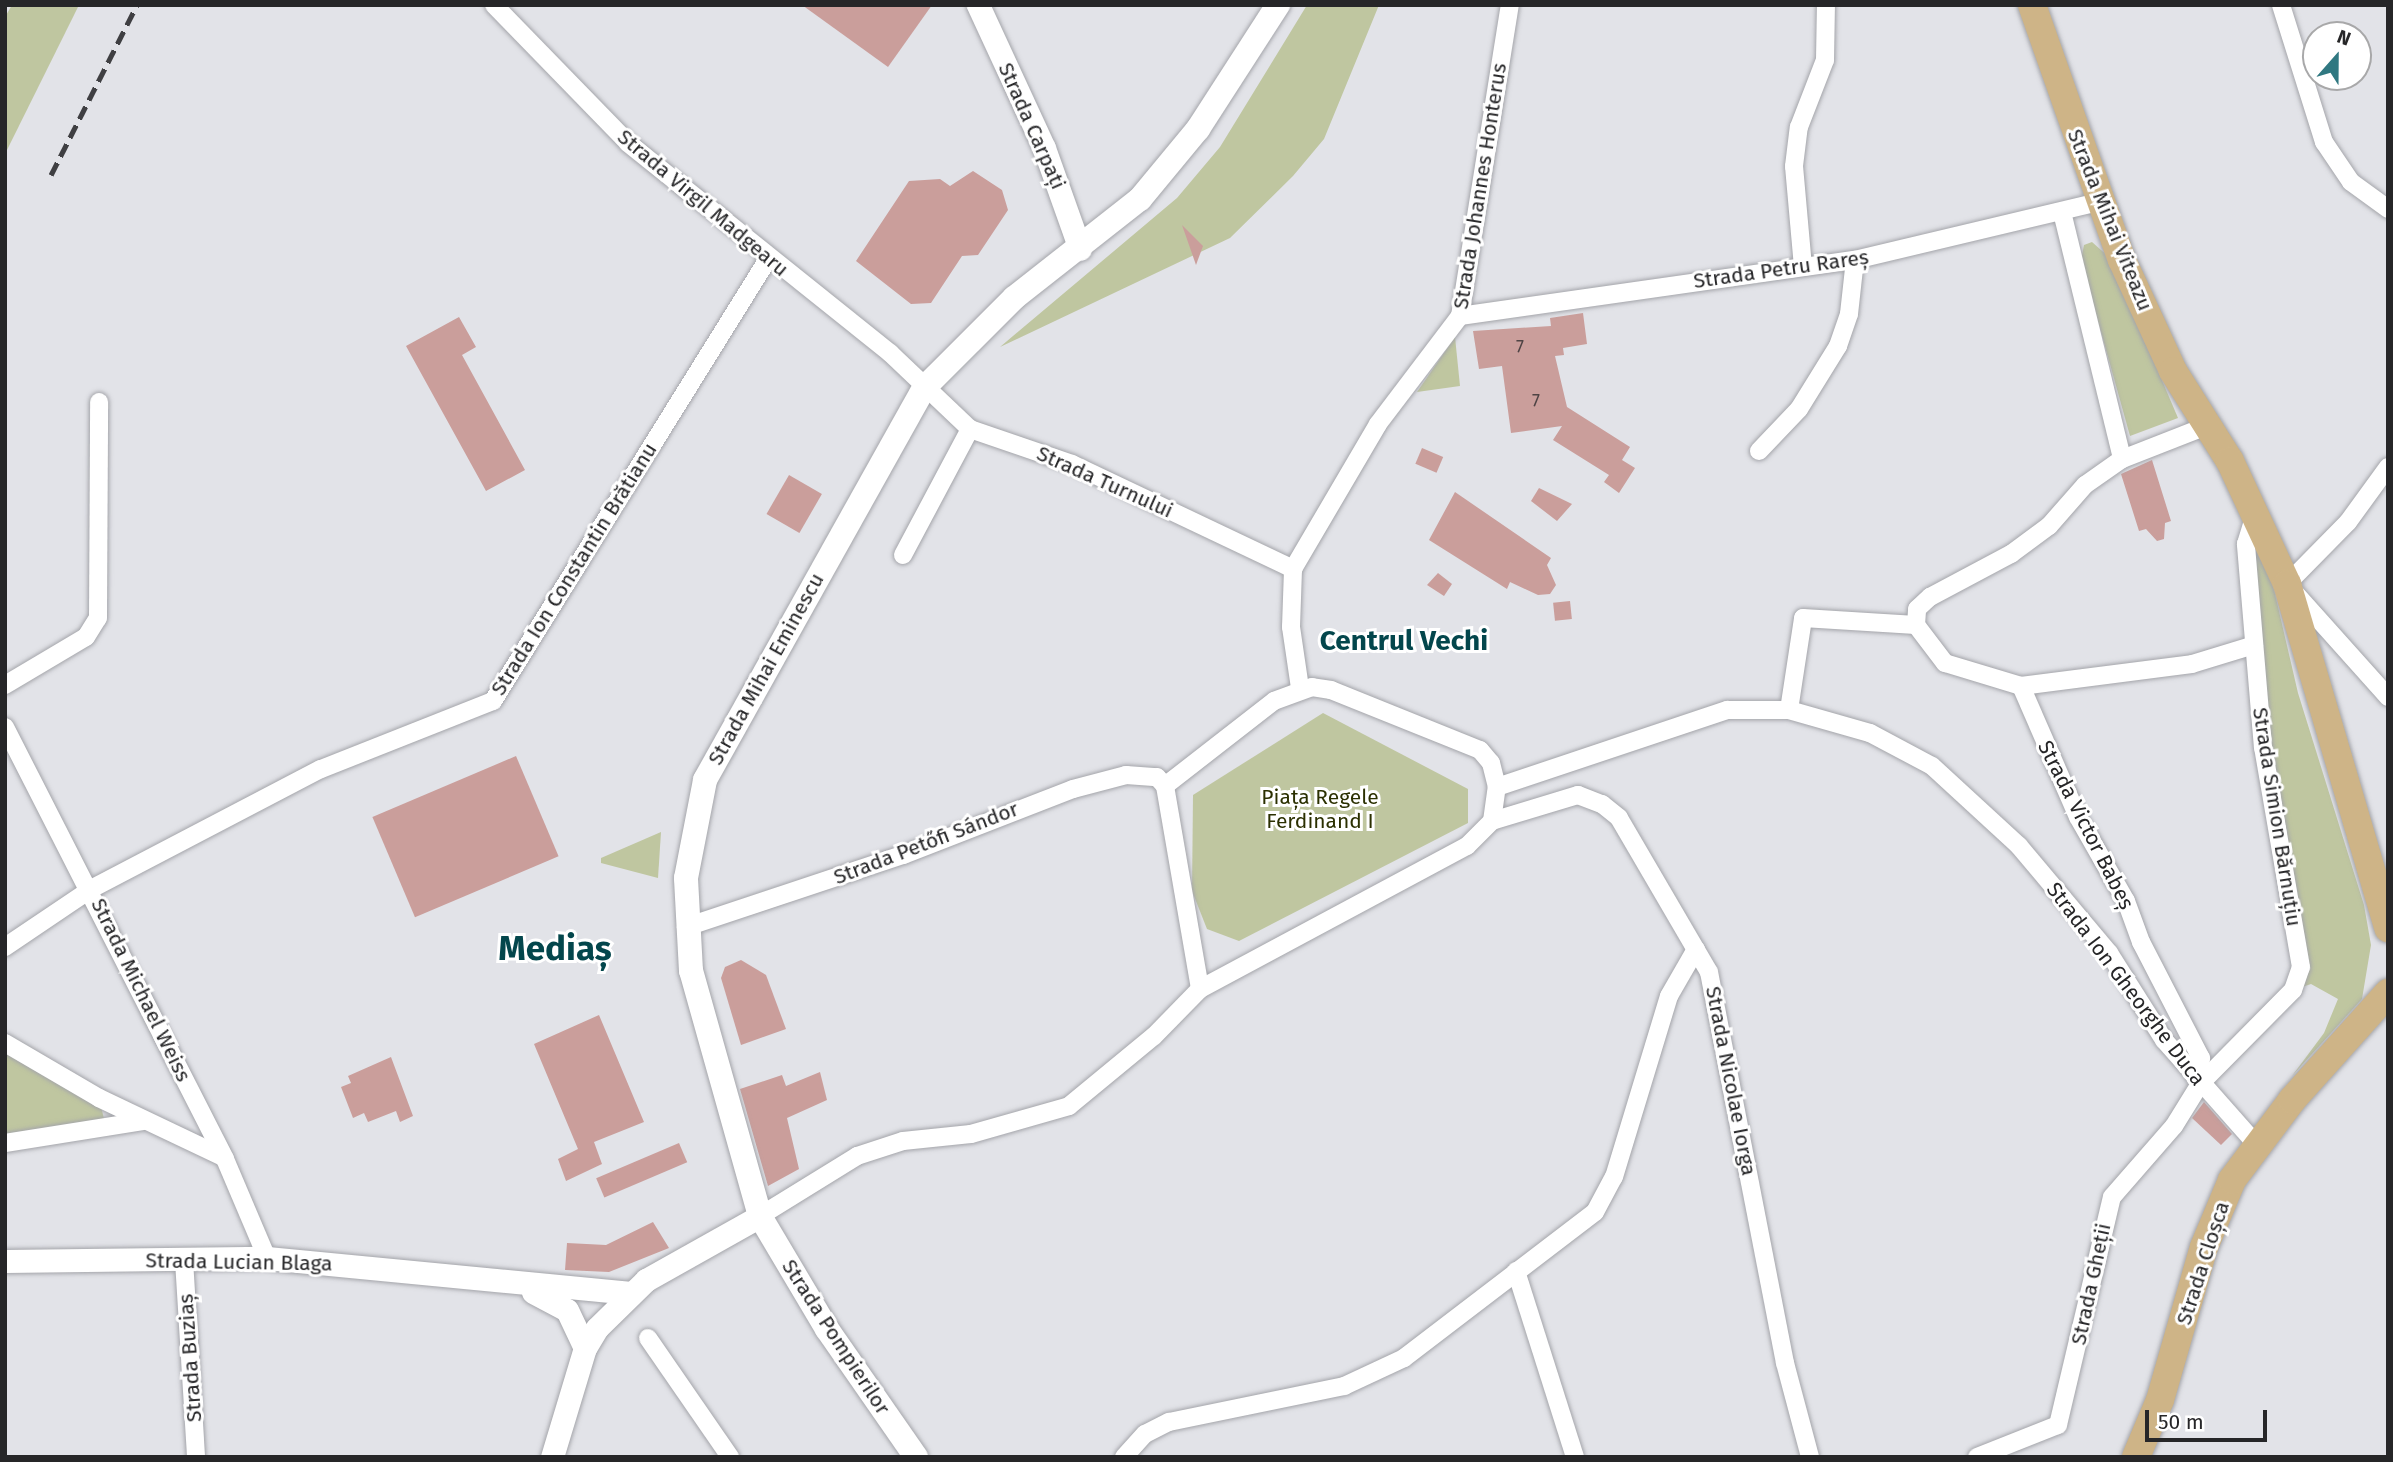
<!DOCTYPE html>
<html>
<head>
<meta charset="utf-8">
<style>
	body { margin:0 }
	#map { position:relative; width:2393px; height:1462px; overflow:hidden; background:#e2e3e8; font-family:"Fira Sans",sans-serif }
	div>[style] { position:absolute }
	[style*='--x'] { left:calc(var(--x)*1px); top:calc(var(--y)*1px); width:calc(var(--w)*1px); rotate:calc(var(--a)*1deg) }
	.green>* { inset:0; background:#bfc6a0 }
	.building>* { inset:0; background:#ca9e9b; transform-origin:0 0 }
	.roads { filter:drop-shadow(0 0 2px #a4a5aa) drop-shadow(0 0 2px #a4a5aa) }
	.minor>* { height:18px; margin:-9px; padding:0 9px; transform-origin:9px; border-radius:9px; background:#fff }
	.tertiary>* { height:23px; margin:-11.5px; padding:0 11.5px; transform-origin:11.5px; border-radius:11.5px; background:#fff }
	.secondary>* { height:24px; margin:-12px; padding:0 12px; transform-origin:12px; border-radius:12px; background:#fff }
	.primary>* { height:28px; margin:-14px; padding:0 14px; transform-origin:14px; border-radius:14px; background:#ceb487 }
	.rail>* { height:5px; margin-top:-2.5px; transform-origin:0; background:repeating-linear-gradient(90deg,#3f3f42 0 14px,transparent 0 21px) }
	span { translate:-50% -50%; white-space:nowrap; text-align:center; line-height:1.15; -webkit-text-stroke:6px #fff; paint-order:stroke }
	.number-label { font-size:18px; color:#4f4445 }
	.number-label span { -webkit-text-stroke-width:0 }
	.street-label { font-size:21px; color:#262628 }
	.park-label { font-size:21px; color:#2b3001 }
	.district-label { font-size:28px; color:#03464c; font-weight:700 }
	.town-label { font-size:35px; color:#03464c; font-weight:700 }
	.frame { position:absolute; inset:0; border:7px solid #262628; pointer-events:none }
	.north { position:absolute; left:2302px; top:21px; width:70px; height:70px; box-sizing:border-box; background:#fff; border:2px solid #a8a8a9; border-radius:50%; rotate:21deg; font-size:19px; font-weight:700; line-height:28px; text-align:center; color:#262628 }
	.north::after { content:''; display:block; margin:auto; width:24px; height:32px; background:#307881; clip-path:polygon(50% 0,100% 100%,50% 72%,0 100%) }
	.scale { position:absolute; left:2145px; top:1410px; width:122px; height:32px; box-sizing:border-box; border:4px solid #262628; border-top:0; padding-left:9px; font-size:21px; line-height:24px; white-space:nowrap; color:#262628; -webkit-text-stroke:5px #fff; paint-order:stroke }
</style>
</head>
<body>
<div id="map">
	<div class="green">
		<i style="clip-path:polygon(12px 5px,79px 5px,5px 154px,5px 17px)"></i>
		<i style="clip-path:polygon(1307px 5px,1379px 5px,1324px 139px,1293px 176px,1230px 238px,1000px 347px,1177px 198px,1220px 147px)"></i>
		<i style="clip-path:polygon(2092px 242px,2110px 258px,2178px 418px,2130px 436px,2081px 260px,2084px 245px)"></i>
		<i style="clip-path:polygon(1455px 337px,1460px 386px,1417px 392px)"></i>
		<i style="clip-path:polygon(2256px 512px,2298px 693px,2364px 905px,2371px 945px,2362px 999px,2292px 1076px,2324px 1033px,2338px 999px,2311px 984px,2293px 990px,2301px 967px,2263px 748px,2246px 544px)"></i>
		<i style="clip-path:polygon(1323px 713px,1468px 789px,1468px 823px,1239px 941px,1207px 929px,1192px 891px,1193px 795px)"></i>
		<i style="clip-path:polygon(661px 832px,658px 878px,601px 863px,601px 858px)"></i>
		<i style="clip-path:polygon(5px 1043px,99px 1098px,105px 1123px,5px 1143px)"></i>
	</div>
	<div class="building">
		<i style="clip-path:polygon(802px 5px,932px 5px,888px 67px)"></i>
		<i style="clip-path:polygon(973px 171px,1002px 190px,1008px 210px,978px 255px,962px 256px,931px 303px,911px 304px,856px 261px,909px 181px,940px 179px,950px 186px)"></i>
		<i style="clip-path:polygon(1182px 225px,1203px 246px,1196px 265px)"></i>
		<i style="clip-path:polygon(1583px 313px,1587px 344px,1563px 348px,1564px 355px,1555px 356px,1567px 407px,1630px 447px,1622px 460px,1635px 468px,1619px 493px,1604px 482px,1609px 475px,1553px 440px,1562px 426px,1511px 433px,1502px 366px,1479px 369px,1473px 331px,1551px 326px,1550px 318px)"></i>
		<i style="clip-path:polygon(459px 317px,476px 347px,462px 355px,525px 470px,486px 491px,406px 346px)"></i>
		<i style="left:1422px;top:448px;width:23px;height:17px;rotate:23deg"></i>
		<i style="clip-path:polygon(2152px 460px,2171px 521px,2165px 523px,2164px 539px,2157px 541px,2146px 529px,2139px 531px,2121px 474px)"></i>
		<i style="left:789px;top:475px;width:38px;height:45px;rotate:30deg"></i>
		<i style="clip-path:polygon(1539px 488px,1572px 504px,1557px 521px,1531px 501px)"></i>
		<i style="clip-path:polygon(1455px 492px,1551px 558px,1547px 565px,1556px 585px,1550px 594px,1538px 595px,1510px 582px,1507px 589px,1429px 540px)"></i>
		<i style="clip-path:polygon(1438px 573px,1452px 584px,1444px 596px,1427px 585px)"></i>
		<i style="left:1570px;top:601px;width:18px;height:17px;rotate:84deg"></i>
		<i style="left:516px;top:756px;width:109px;height:156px;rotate:67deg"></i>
		<i style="clip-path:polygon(741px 960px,766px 975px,786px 1029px,741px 1045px,721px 978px,725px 967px)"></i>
		<i style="clip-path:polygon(599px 1015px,644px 1122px,594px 1142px,602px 1164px,566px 1181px,558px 1159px,578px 1149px,534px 1044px)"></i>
		<i style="clip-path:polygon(391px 1057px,413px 1116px,400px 1122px,396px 1111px,368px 1122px,364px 1113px,353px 1118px,341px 1087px,351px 1083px,348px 1076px)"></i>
		<i style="clip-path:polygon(820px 1072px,827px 1100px,787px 1118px,799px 1169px,768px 1186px,740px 1089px,782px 1075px,786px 1086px)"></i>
		<i style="clip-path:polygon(2204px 1102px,2232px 1134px,2221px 1145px,2192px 1118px)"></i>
		<i style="left:679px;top:1143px;width:21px;height:90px;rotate:67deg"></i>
		<i style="clip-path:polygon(653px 1222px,669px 1248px,609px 1272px,565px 1270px,567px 1243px,606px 1245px)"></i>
	</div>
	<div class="roads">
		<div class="minor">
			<i style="--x:494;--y:5;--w:192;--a:45.8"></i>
			<i style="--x:628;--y:143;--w:336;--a:38.7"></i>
			<i style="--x:890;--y:353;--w:110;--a:43.5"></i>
			<i style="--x:970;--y:429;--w:108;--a:18.9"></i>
			<i style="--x:1072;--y:464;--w:245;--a:25.4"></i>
			<i style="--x:2281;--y:5;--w:144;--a:72.6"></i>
			<i style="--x:2324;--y:142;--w:48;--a:56"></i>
			<i style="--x:2351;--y:182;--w:46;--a:36.1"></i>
			<i style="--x:2062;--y:212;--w:254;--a:76.3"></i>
			<i style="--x:2122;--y:459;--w:93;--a:-21.3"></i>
			<i style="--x:1803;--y:267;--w:101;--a:-95.1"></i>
			<i style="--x:1794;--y:166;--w:39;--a:-83"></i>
			<i style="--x:1799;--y:127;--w:72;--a:-68.8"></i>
			<i style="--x:1825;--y:60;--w:55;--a:-89"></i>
			<i style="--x:1460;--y:316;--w:399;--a:-8.1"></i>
			<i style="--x:1855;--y:260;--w:250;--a:-13.4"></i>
			<i style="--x:1759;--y:451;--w:58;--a:-46.4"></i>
			<i style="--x:1799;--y:409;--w:74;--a:-58.2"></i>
			<i style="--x:1838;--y:346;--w:34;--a:-71"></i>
			<i style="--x:1849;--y:314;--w:54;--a:-83.7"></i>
			<i style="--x:2388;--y:467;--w:68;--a:126"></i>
			<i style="--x:2348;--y:522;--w:87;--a:134.5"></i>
			<i style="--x:2287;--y:584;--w:152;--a:48.2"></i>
			<i style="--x:903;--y:555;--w:143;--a:-62"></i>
			<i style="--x:1916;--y:625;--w:48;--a:52.7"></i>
			<i style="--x:1945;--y:663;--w:79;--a:16.8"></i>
			<i style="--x:2021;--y:686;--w:172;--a:-7.3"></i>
			<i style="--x:2192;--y:664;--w:65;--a:-17"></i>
			<i style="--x:1916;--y:625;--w:16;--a:-86"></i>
			<i style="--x:1917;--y:609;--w:18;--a:-43"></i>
			<i style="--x:1930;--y:597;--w:92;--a:-28"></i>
			<i style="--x:2011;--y:554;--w:47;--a:-36.4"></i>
			<i style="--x:2049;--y:526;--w:55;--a:-48.7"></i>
			<i style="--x:2085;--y:485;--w:45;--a:-35.1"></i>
			<i style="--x:5;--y:685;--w:94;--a:-30.7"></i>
			<i style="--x:86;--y:637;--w:22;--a:-58"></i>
			<i style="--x:98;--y:618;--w:216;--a:-89.7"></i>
			<i style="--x:2021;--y:686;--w:143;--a:66.5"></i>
			<i style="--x:2078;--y:817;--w:97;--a:60.3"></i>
			<i style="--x:2126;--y:901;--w:44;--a:69.9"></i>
			<i style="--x:2141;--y:942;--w:131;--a:62.7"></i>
			<i style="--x:2201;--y:1058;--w:19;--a:111"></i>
			<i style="--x:1300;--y:688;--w:62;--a:-98.4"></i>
			<i style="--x:1291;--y:627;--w:58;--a:-88"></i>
			<i style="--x:1293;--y:569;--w:168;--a:-59.6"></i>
			<i style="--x:1378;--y:424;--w:136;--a:-52.8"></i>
			<i style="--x:1460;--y:316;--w:315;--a:-80.9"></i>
			<i style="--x:1789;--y:710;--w:93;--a:-81.3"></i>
			<i style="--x:1803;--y:618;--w:113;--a:3.5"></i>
			<i style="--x:5;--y:727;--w:485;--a:63"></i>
			<i style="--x:225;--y:1159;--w:108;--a:67"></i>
			<i style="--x:1165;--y:786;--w:206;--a:80.2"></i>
			<i style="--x:1497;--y:787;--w:243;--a:-18.5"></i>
			<i style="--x:1727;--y:710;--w:62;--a:0"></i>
			<i style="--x:1789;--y:710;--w:84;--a:15.9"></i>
			<i style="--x:1870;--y:733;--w:70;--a:28"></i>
			<i style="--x:1932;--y:766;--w:118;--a:42.6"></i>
			<i style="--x:2019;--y:846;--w:140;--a:49.9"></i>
			<i style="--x:2109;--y:953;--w:103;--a:57.7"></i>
			<i style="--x:2164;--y:1040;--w:139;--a:48.5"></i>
			<i style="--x:1492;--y:821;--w:90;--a:-16.8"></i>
			<i style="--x:1578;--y:795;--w:26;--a:21"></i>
			<i style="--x:1602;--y:804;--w:22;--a:39"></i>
			<i style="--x:1619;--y:818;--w:178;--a:59.7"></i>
			<i style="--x:1709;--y:972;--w:398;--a:79"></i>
			<i style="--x:1785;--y:1363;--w:97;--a:75.1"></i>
			<i style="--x:686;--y:927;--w:229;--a:-18.4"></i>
			<i style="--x:903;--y:855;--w:182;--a:-21.2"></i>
			<i style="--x:1073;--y:789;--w:55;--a:-14.8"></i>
			<i style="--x:1126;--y:775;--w:31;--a:4"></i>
			<i style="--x:1157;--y:777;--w:12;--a:48"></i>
			<i style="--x:5;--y:947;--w:104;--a:-34"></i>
			<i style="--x:91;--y:889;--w:259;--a:-27.6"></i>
			<i style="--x:321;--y:769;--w:185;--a:-21.6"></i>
			<i style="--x:493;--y:701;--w:521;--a:-58.11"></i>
			<i style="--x:5;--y:1043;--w:109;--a:30.3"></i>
			<i style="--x:99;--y:1098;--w:137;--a:25.4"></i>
			<i style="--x:5;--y:1143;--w:141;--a:-9"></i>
			<i style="--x:760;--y:1216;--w:114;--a:-31.7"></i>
			<i style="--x:857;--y:1156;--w:48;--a:-18.1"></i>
			<i style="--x:903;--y:1141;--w:68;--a:-5.9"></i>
			<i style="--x:971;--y:1134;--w:102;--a:-15.9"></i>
			<i style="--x:1069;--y:1106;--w:110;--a:-39.5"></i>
			<i style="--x:1154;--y:1036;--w:66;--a:-45.6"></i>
			<i style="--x:1200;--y:989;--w:303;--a:-28.2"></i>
			<i style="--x:1467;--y:846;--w:35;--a:-45"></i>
			<i style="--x:1492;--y:821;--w:34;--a:-82"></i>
			<i style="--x:1497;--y:787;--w:25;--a:-104"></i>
			<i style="--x:1491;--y:763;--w:17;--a:-130"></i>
			<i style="--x:1480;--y:750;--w:161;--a:-158.1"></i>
			<i style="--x:1331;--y:690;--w:19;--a:-171"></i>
			<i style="--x:1312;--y:687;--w:40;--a:159.8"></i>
			<i style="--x:1274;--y:701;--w:138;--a:142.1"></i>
			<i style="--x:184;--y:1260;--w:197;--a:86.5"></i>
			<i style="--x:1516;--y:1271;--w:195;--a:72.4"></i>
			<i style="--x:648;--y:1338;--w:145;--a:55.4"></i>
			<i style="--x:1124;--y:1457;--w:31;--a:-48"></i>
			<i style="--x:1145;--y:1434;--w:27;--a:-27"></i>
			<i style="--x:1169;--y:1422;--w:179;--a:-11.6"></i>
			<i style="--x:1344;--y:1386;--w:66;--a:-25"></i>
			<i style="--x:1404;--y:1358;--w:240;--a:-37.4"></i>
			<i style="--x:1595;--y:1212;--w:40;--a:-62"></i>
			<i style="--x:1614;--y:1177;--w:189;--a:-73.1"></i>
			<i style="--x:1669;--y:996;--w:54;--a:-60.1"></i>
			<i style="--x:1977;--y:1457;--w:87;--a:-21.6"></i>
			<i style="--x:2058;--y:1425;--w:234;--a:-76.7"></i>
			<i style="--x:2112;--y:1197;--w:94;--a:-48.9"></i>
			<i style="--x:2174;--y:1126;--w:49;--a:-58.2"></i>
			<i style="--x:2200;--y:1084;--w:132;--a:-45.3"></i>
			<i style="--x:2293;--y:990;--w:24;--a:-71"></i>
			<i style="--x:2301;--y:967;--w:222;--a:-99.8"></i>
			<i style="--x:2263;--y:748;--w:205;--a:-94.8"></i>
			<i style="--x:2246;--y:544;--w:34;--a:-73"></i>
		</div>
		<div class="tertiary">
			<i style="--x:978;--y:5;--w:157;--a:65.2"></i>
			<i style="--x:1044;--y:148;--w:107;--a:70.4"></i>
			<i style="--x:5;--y:1261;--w:262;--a:-0.7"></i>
			<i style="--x:267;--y:1258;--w:363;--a:5.5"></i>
			<i style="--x:533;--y:1292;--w:38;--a:28"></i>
			<i style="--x:567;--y:1310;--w:42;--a:64.7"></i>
			<i style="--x:552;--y:1457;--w:114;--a:-73.2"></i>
			<i style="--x:585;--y:1348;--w:23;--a:-59"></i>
			<i style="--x:597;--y:1328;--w:69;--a:-44.4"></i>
			<i style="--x:646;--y:1280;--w:131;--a:-29.3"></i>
		</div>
		<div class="secondary">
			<i style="--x:916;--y:1457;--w:156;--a:-124.8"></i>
			<i style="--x:827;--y:1329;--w:131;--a:-120.7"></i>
			<i style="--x:760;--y:1216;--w:255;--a:-105.7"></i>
			<i style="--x:691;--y:971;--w:93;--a:-93.1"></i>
			<i style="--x:686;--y:878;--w:100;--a:-79"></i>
			<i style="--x:705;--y:780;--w:450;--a:-60.8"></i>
			<i style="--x:925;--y:387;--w:126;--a:-45"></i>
			<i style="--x:1014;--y:298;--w:160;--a:-38.2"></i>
			<i style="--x:1140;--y:199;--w:91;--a:-50.4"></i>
			<i style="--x:1198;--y:129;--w:148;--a:-57.2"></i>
		</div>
		<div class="primary">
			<i style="--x:2032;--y:5;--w:270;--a:70.6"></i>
			<i style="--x:2122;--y:260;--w:122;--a:65.3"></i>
			<i style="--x:2173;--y:371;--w:107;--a:57.7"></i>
			<i style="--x:2230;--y:461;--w:136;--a:65.1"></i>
			<i style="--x:2287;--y:584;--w:359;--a:73.6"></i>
			<i style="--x:2136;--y:1457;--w:62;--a:-67.2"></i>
			<i style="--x:2160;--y:1400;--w:159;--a:-74"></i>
			<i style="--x:2204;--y:1247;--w:73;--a:-67.3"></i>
			<i style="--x:2232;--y:1180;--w:100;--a:-53.1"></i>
			<i style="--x:2292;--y:1100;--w:144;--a:-48.1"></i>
		</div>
	</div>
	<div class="rail">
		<i style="--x:51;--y:175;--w:191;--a:-63.2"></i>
	</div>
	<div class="number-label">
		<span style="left:1520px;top:347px">7</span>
		<span style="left:1536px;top:401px">7</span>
	</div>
	<div class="street-label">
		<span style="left:1032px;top:126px;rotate:66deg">Strada Carpați</span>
		<span style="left:1480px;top:186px;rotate:-81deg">Strada Johannes Honterus</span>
		<span style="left:703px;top:203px;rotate:40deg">Strada Virgil Madgearu</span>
		<span style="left:2110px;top:220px;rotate:68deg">Strada Mihai Viteazu</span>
		<span style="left:1781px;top:269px;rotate:-8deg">Strada Petru Rareș</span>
		<span style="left:1105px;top:482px;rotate:24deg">Strada Turnului</span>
		<span style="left:574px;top:569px;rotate:-58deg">Strada Ion Constantin Brătianu</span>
		<span style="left:766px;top:669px;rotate:-61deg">Strada Mihai Eminescu</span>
		<span style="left:2277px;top:817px;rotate:81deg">Strada Simion Bărnuțiu</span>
		<span style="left:2086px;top:825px;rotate:63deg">Strada Victor Babeș</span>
		<span style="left:926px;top:843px;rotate:-21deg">Strada Petőfi Sándor</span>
		<span style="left:2126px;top:984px;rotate:53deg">Strada Ion Gheorghe Duca</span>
		<span style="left:141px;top:990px;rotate:64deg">Strada Michael Weiss</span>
		<span style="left:1731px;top:1081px;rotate:79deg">Strada Nicolae Iorga</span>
		<span style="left:239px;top:1262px;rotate:1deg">Strada Lucian Blaga</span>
		<span style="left:2203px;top:1263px;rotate:-72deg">Strada Cloșca</span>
		<span style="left:2091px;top:1284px;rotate:-78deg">Strada Gheții</span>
		<span style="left:836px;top:1337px;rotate:57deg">Strada Pompierilor</span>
		<span style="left:190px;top:1358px;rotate:-94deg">Strada Buziaș</span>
	</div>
	<div class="park-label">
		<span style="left:1320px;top:809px">Piața Regele<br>Ferdinand I</span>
	</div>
	<div class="district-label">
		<span style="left:1404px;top:641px">Centrul Vechi</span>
	</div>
	<div class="town-label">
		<span style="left:555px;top:948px">Mediaș</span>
	</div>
	<div class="frame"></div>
	<div class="north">N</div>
	<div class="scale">50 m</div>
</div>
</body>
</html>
